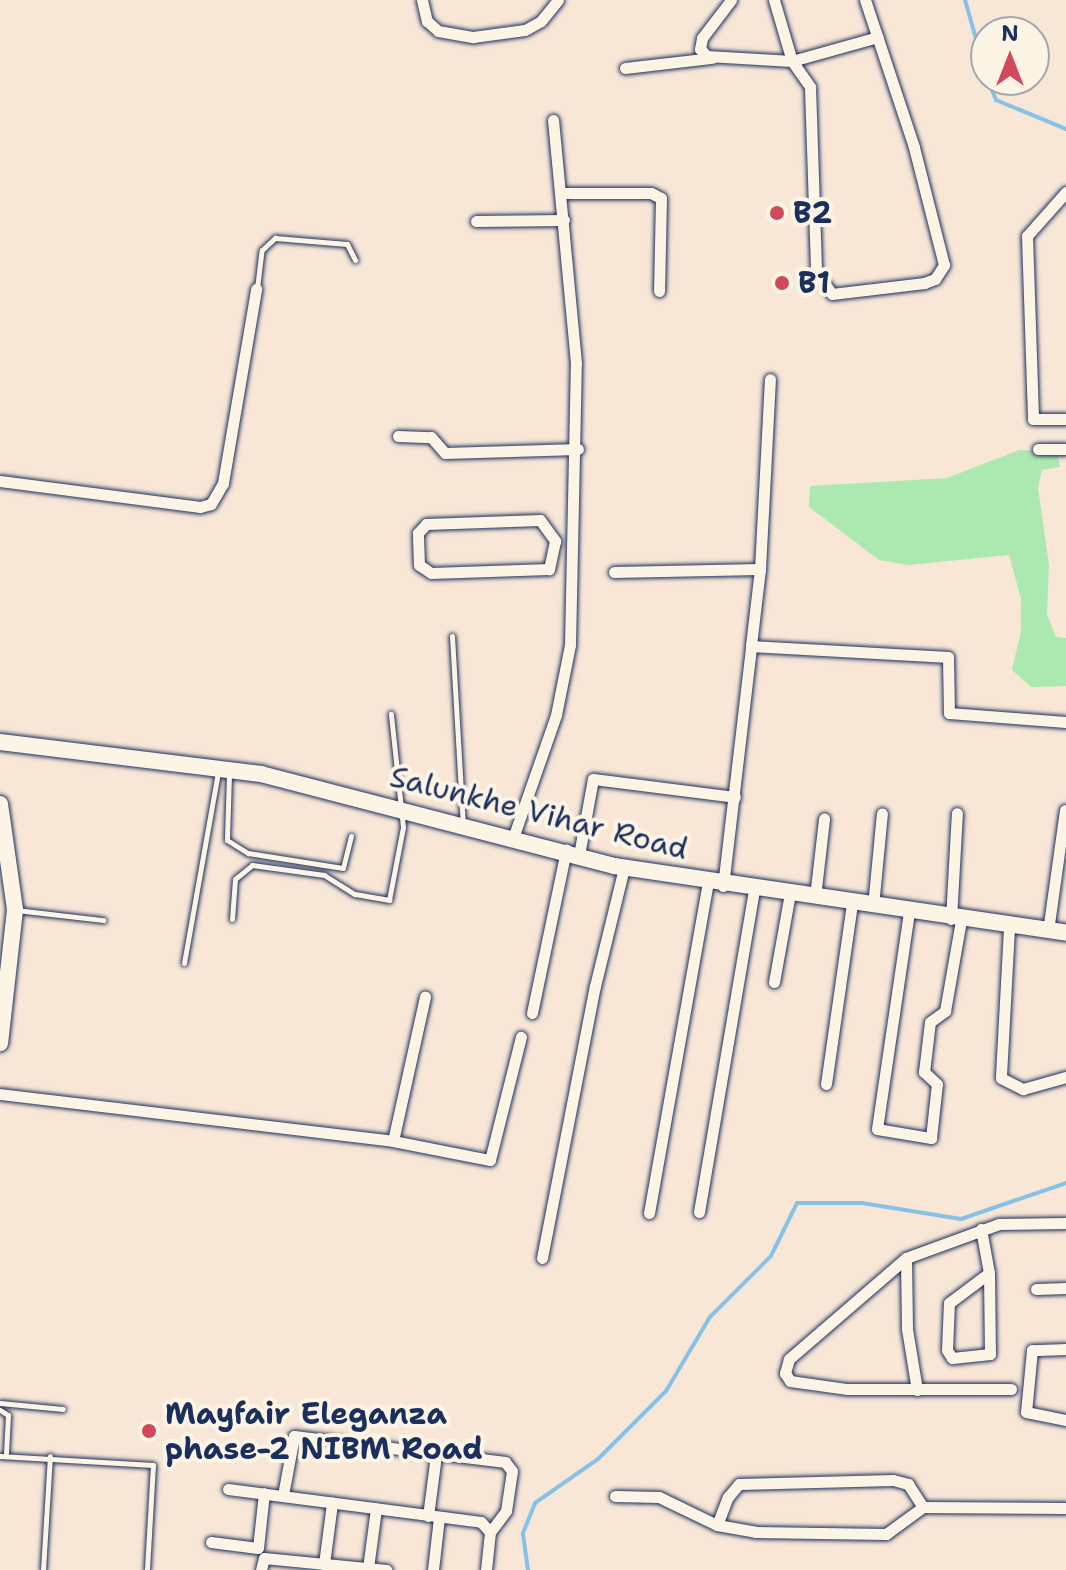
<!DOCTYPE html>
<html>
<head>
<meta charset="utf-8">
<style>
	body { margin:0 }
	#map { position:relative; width:1066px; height:1570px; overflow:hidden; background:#f8e7d7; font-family:"Shantell Sans",sans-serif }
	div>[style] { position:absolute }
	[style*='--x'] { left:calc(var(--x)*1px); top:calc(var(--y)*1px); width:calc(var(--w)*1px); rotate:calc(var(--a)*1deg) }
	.green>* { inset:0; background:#ace9b0 }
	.stream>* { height:4px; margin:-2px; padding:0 2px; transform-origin:2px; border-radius:2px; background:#87c2e6 }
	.roads { filter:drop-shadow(0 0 2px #1b2f5e) drop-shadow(0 0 2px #1b2f5e) }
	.lane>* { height:5px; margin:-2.5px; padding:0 2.5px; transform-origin:2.5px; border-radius:2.5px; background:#fcf5e5 }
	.street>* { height:11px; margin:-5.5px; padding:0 5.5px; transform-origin:5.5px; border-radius:5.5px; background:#fcf5e5 }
	.secondary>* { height:16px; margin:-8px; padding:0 8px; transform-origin:8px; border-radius:8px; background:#fcf5e5 }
	.primary>* { height:16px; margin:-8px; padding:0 8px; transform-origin:8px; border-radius:8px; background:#fcf5e5 }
	.dots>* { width:22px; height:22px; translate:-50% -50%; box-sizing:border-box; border:4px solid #fcf5e5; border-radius:50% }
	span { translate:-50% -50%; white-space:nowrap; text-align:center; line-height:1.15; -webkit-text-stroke:8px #fcf5e5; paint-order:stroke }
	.poi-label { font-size:30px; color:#1b2f5e; font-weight:700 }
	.left { translate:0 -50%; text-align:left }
	.street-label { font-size:30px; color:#1b2f5e }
	.north { position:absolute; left:970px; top:16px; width:80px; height:80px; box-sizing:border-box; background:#fcf5e5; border:2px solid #a2a6af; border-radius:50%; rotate:0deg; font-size:22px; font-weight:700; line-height:32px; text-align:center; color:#1b2f5e }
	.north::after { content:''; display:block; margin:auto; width:28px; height:36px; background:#d1495b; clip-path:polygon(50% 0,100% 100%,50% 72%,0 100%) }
</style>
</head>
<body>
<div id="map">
	<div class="green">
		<i style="clip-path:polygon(1019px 450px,1057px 452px,1060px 467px,1042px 470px,1038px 488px,1049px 565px,1047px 614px,1056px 637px,1066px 638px,1066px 686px,1031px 687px,1012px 670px,1021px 631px,1021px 599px,1009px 555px,909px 565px,879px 560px,809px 507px,810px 486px,947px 478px)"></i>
	</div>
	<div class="stream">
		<i style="--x:965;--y:0;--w:77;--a:74.2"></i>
		<i style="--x:988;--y:80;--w:22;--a:68"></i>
		<i style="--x:996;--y:100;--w:76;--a:22.5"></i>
		<i style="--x:528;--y:1570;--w:37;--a:-98"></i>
		<i style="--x:523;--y:1533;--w:32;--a:-68"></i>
		<i style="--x:535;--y:1503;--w:77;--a:-34.9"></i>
		<i style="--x:598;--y:1459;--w:96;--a:-45"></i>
		<i style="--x:666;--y:1391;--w:86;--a:-59.3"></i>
		<i style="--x:710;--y:1317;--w:86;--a:-45"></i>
		<i style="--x:771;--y:1256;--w:59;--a:-63.9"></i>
		<i style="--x:797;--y:1203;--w:65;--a:0"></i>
		<i style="--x:862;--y:1203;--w:100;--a:9.2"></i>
		<i style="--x:961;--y:1219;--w:111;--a:-18.9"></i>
	</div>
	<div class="roads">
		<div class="lane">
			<i style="--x:257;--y:288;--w:38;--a:-83"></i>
			<i style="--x:262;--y:250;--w:18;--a:-43"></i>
			<i style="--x:275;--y:238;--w:72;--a:4.8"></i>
			<i style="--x:347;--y:244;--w:18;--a:63"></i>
			<i style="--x:452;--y:636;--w:188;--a:86.7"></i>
			<i style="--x:229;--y:775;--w:65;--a:91.8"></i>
			<i style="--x:227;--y:840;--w:25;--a:32"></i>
			<i style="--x:248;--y:853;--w:96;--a:9"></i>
			<i style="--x:343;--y:868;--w:33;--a:-76"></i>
			<i style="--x:16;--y:910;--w:88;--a:6.6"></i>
			<i style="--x:232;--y:919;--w:40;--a:-85.7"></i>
			<i style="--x:235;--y:879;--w:22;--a:-39"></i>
			<i style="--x:252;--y:865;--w:73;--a:7.9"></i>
			<i style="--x:324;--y:875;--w:36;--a:32"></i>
			<i style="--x:355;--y:894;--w:35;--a:10"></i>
			<i style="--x:389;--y:900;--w:74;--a:-79.1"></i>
			<i style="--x:403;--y:827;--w:114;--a:-96.1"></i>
			<i style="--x:184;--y:963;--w:193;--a:-79.9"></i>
			<i style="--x:0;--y:1403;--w:63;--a:5.4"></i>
			<i style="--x:0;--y:1410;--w:9;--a:32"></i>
			<i style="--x:8;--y:1415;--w:38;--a:93"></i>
			<i style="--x:0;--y:1456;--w:153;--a:3.4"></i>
			<i style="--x:153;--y:1465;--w:105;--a:93.3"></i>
			<i style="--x:43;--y:1570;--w:114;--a:-86.5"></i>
		</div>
		<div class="street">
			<i style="--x:422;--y:0;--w:22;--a:77"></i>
			<i style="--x:427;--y:21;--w:15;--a:42"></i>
			<i style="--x:438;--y:31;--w:36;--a:10"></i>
			<i style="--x:473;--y:37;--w:52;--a:-7.7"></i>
			<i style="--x:525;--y:30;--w:18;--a:-29"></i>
			<i style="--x:541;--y:21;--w:27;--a:-51"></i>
			<i style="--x:731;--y:0;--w:48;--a:127.3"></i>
			<i style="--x:702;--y:38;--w:11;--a:100"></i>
			<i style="--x:700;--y:49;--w:10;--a:45"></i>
			<i style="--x:707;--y:56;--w:85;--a:3.4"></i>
			<i style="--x:792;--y:61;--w:89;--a:-15.6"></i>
			<i style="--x:774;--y:0;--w:64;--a:73.6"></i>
			<i style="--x:792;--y:61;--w:32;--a:55"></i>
			<i style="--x:810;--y:87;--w:185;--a:88.1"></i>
			<i style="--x:816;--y:272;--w:27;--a:54"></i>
			<i style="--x:832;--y:294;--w:93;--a:-6.8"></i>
			<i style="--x:924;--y:283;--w:12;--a:-20"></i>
			<i style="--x:935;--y:279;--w:17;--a:-57"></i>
			<i style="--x:944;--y:265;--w:122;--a:-104.3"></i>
			<i style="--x:914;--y:147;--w:155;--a:-108.4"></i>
			<i style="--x:625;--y:68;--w:88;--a:-6.6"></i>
			<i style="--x:1066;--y:192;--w:59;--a:131.6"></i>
			<i style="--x:1027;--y:236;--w:183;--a:88.1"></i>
			<i style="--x:1033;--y:419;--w:33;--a:0"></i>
			<i style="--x:561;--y:193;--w:90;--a:0"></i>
			<i style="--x:651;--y:193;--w:11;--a:27"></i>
			<i style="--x:661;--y:198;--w:93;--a:91.2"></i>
			<i style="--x:476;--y:221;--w:88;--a:-0.7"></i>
			<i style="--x:398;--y:436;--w:33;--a:2"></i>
			<i style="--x:431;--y:437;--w:21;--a:49"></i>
			<i style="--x:445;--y:453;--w:133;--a:-1.7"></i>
			<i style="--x:1038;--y:449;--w:28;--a:0"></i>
			<i style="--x:0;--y:481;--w:202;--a:7.4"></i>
			<i style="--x:200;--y:507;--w:11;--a:-15"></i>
			<i style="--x:211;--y:504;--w:24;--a:-60"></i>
			<i style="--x:223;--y:483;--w:197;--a:-80.3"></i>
			<i style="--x:540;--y:520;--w:26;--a:54"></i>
			<i style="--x:555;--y:541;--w:29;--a:102"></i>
			<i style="--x:549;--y:569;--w:118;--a:178.1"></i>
			<i style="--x:431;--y:573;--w:14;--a:-146"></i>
			<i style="--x:419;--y:565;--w:32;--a:-92"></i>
			<i style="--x:418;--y:533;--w:12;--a:-48"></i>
			<i style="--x:426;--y:524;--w:114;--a:-2"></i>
			<i style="--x:760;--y:569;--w:190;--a:-87"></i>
			<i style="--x:614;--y:572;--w:146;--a:-1.2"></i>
			<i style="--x:760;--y:569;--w:78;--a:96.7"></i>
			<i style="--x:513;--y:838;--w:130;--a:-70.7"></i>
			<i style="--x:556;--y:715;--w:71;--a:-78.7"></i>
			<i style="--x:570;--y:645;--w:282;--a:-88.8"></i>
			<i style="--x:576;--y:363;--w:244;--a:-95.4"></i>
			<i style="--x:579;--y:855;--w:77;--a:-79.6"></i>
			<i style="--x:593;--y:779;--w:143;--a:7.2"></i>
			<i style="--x:723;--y:886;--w:242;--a:-83.3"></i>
			<i style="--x:751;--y:646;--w:197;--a:3.2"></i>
			<i style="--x:948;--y:657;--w:56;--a:89"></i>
			<i style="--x:949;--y:713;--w:117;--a:4.4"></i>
			<i style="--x:815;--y:897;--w:79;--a:-83.4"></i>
			<i style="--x:873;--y:906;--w:93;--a:-84.5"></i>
			<i style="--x:909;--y:912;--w:219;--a:98.4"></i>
			<i style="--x:877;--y:1129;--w:55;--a:9.5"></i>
			<i style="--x:931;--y:1138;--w:54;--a:-83.7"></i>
			<i style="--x:937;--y:1084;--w:18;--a:-137"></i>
			<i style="--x:924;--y:1072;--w:50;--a:-83.2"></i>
			<i style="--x:930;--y:1022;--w:19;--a:-36"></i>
			<i style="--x:945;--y:1011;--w:92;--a:-80"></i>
			<i style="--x:951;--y:919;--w:106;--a:-86.8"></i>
			<i style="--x:1009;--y:928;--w:150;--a:93.1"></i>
			<i style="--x:1001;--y:1078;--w:25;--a:27"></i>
			<i style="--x:1023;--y:1089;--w:45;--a:-15.6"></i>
			<i style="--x:1048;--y:931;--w:122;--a:-82"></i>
			<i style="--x:774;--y:982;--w:90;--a:-79.8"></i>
			<i style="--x:532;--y:1013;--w:167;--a:-78.2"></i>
			<i style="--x:826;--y:1084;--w:183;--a:-81.8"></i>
			<i style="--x:0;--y:1094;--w:396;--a:6.8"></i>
			<i style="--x:393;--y:1141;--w:99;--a:11.1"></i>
			<i style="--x:490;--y:1160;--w:127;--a:-75.9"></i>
			<i style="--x:393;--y:1141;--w:148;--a:-77.5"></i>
			<i style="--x:699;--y:1212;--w:328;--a:-80.3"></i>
			<i style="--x:649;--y:1213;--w:335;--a:-79.9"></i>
			<i style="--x:981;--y:1229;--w:45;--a:79.7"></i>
			<i style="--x:989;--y:1273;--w:81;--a:89.3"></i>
			<i style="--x:990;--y:1354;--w:38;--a:174"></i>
			<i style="--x:952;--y:1358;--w:9;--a:-122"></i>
			<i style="--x:947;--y:1350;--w:47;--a:-87.6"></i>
			<i style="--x:949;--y:1303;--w:50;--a:-36.9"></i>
			<i style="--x:542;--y:1258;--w:277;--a:-79"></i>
			<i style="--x:595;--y:986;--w:122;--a:-76.2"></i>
			<i style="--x:906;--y:1258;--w:155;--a:139.2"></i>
			<i style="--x:789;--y:1359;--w:15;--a:106"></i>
			<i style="--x:785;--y:1373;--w:9;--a:58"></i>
			<i style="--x:790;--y:1381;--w:58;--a:8"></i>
			<i style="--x:847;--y:1389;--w:164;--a:0"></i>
			<i style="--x:1036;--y:1289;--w:30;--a:-2"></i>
			<i style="--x:1066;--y:1349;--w:34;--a:178"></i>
			<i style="--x:1032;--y:1350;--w:62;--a:95.5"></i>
			<i style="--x:1026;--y:1412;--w:41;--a:11.3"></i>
			<i style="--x:917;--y:1390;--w:62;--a:-99.3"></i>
			<i style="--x:907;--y:1329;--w:71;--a:-90.8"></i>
			<i style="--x:906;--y:1258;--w:99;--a:-20.1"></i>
			<i style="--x:999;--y:1224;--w:67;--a:-0.9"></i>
			<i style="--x:228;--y:1489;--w:255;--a:7.4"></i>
			<i style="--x:481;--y:1522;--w:13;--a:48"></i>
			<i style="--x:490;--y:1532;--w:38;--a:96"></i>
			<i style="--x:283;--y:1495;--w:60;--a:-79.4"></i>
			<i style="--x:294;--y:1436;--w:213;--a:7"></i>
			<i style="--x:505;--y:1462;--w:11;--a:52"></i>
			<i style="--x:512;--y:1471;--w:40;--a:98.5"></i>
			<i style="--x:506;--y:1511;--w:26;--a:127"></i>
			<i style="--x:615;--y:1496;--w:44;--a:1.3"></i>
			<i style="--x:659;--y:1497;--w:64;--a:25.8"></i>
			<i style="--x:717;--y:1525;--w:39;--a:10"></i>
			<i style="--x:755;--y:1532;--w:131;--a:0.9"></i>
			<i style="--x:886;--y:1534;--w:46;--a:-36.1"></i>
			<i style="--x:923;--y:1507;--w:143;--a:0.4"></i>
			<i style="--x:428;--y:1516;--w:62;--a:-82.5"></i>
			<i style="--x:717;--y:1525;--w:30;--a:-69"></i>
			<i style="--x:728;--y:1497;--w:17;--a:-50"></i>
			<i style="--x:739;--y:1484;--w:154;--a:-1.5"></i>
			<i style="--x:893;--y:1480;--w:16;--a:15"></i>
			<i style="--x:908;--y:1484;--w:27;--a:57"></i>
			<i style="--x:211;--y:1542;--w:47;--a:7.3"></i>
			<i style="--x:258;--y:1548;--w:55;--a:-83.8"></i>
			<i style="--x:324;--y:1564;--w:62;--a:-82.5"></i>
			<i style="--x:368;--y:1568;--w:60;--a:-82.3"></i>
			<i style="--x:261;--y:1570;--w:12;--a:-76"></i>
			<i style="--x:264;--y:1558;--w:123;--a:5.6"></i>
			<i style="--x:433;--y:1570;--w:53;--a:-83.5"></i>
		</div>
		<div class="secondary">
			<i style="--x:0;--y:742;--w:263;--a:7"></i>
			<i style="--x:261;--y:774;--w:366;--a:14.6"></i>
			<i style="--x:615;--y:866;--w:456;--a:8.4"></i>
		</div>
		<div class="primary">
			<i style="--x:0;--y:804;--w:107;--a:81.9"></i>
			<i style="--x:15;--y:910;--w:134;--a:96.4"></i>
		</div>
	</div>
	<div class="dots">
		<i style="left:777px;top:213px;background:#d1495b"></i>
		<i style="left:782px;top:283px;background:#d1495b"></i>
		<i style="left:149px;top:1431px;background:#d1495b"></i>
	</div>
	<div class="poi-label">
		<span class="left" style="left:793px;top:213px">B2</span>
		<span class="left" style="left:798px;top:283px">B1</span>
		<span class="left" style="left:165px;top:1431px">Mayfair Eleganza<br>phase-2 NIBM Road</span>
	</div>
	<div class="street-label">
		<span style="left:539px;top:813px;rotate:14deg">Salunkhe Vihar Road</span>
	</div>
	<div class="north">N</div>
</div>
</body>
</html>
